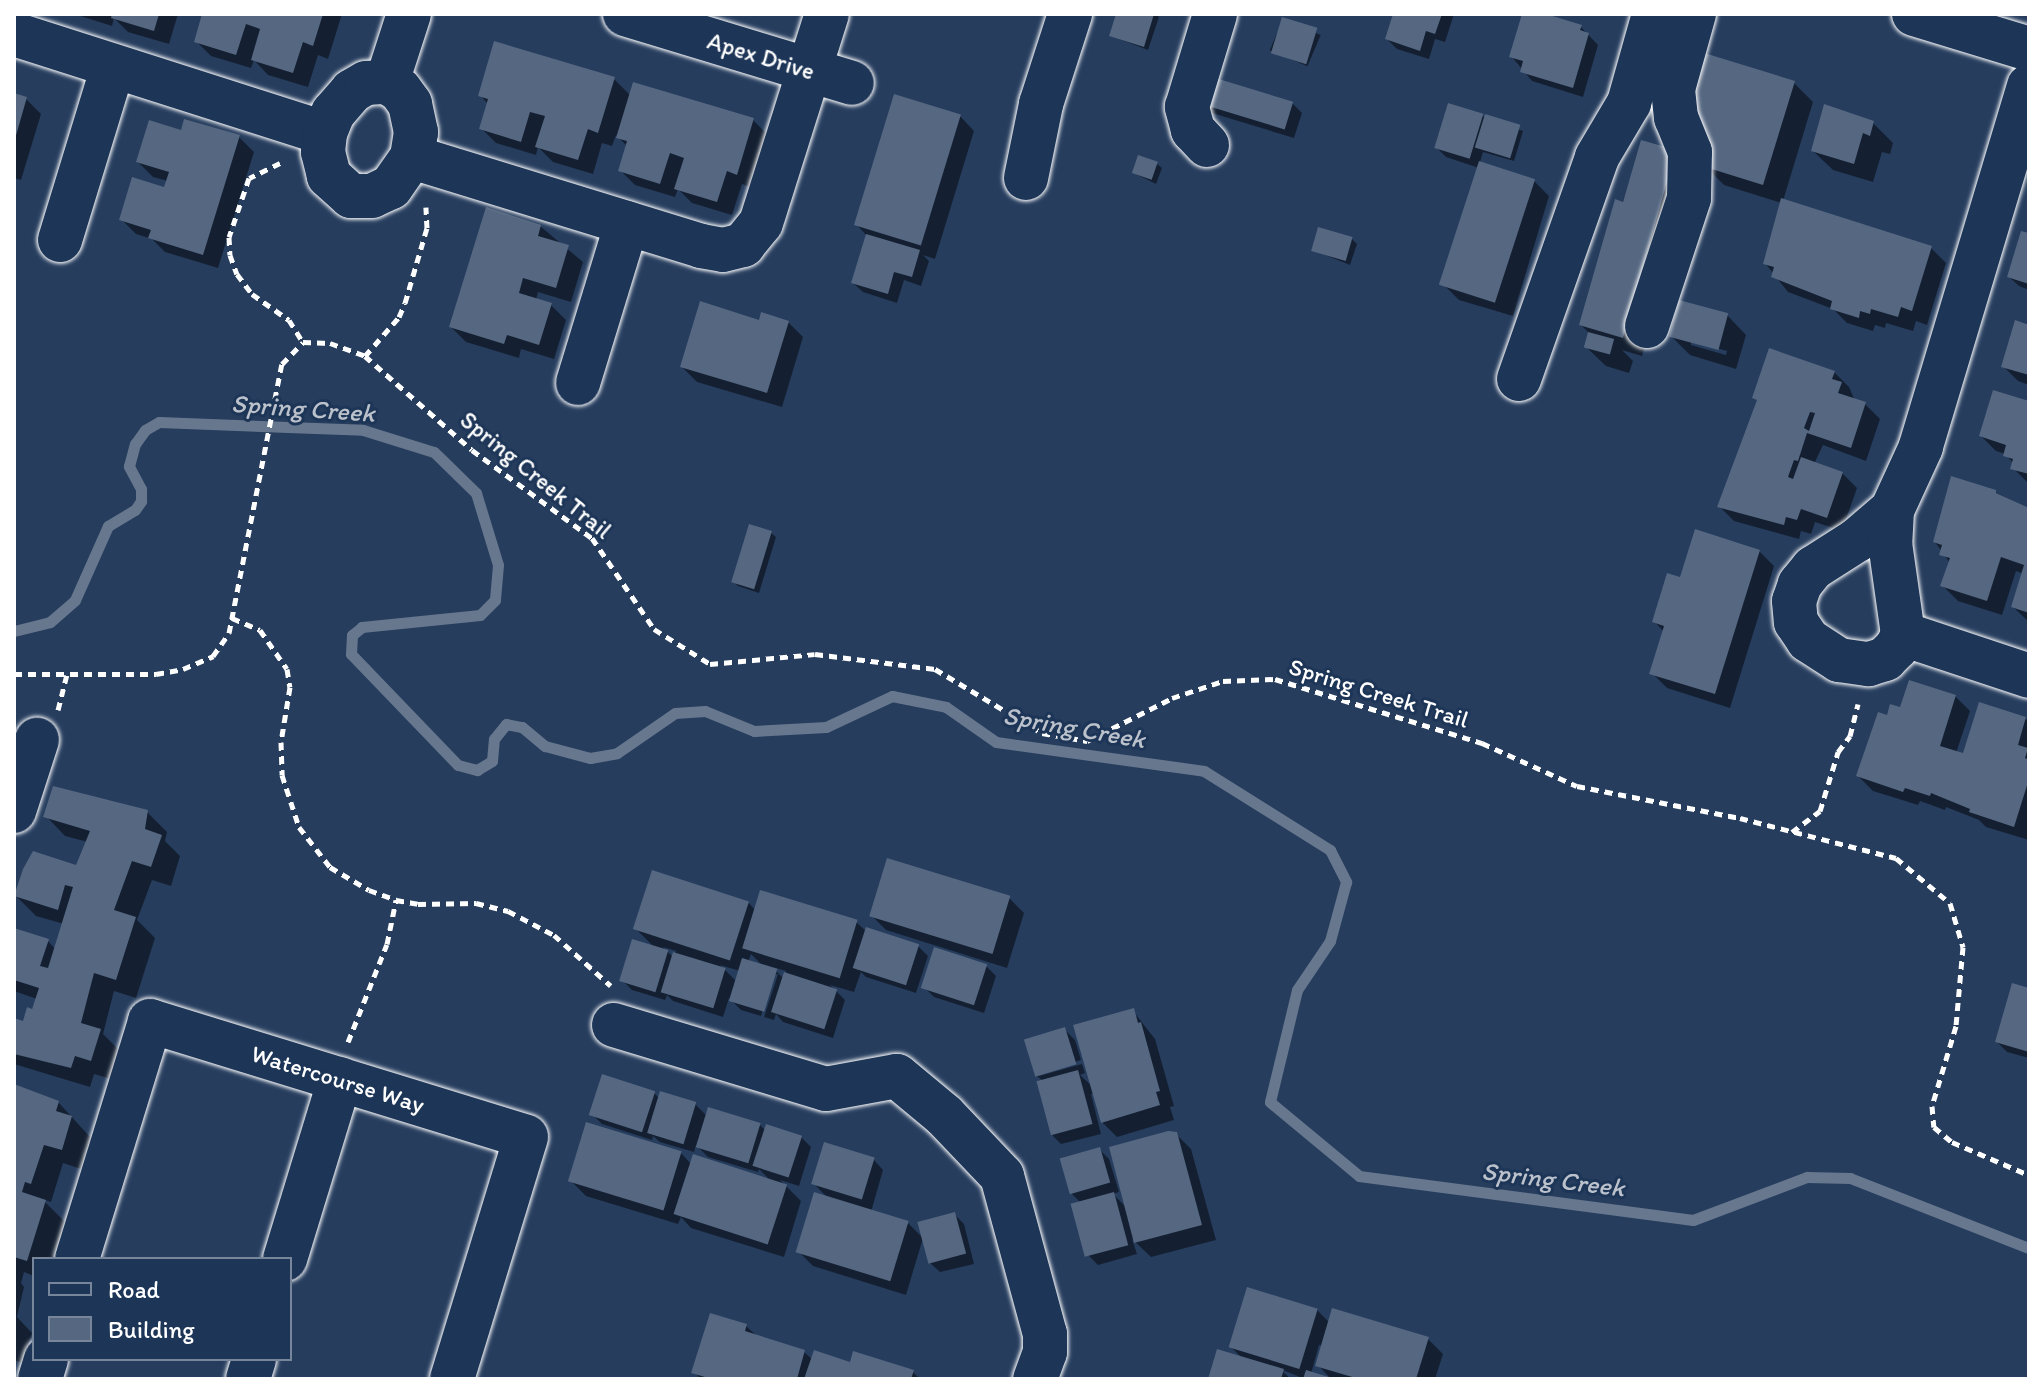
<!DOCTYPE html>
<html>
<head>
<meta charset="utf-8">
<style>
	body { margin:0 }
	#map { position:relative; width:2043px; height:1393px; overflow:hidden; background:#263d5e; font-family:Itim,sans-serif }
	div>[style] { position:absolute }
	[style*='--x'] { left:calc(var(--x)*1px); top:calc(var(--y)*1px); width:calc(var(--w)*1px); rotate:calc(var(--a)*1deg) }
	.shadow>* { inset:0; background:#0007; transform-origin:0 0 }
	.stream>* { height:11px; margin:-5.5px; padding:0 5.5px; transform-origin:5.5px; border-radius:5.5px; background:#67788e }
	.building>* { inset:0; background:#556781; transform-origin:0 0 }
	.path>* { height:5px; margin-top:-2.5px; transform-origin:0; background:repeating-linear-gradient(90deg,#fff 0 8px,transparent 0 14px) }
	.roads { filter:drop-shadow(0 0 2px #fff) drop-shadow(0 0 2px #fff) }
	.minor>* { height:44px; margin:-22px; padding:0 22px; transform-origin:22px; border-radius:22px; background:#1d3557 }
	.major>* { height:44px; margin:-22px; padding:0 22px; transform-origin:22px; border-radius:22px; background:#1d3557 }
	span { translate:-50% -50%; white-space:nowrap; text-align:center; line-height:1.15; -webkit-text-stroke:6px #1d3557; paint-order:stroke }
	.street-label { font-size:24px; color:#fff }
	.water-label { font-size:26px; color:#bbc2cc; font-style:italic }
	.frame { position:absolute; inset:0; border:16px solid #fff; pointer-events:none }
	.legend { position:absolute; left:32px; top:1257px; width:260px; height:104px; box-sizing:border-box; background:#1d3557; border:2px solid #77869a; margin:0; padding:10px 14px; list-style:none; font-size:24px; color:#fff }
	.legend li { display:flex; align-items:center; gap:16px; height:40px }
	.legend b { width:40px; border:2px solid #77869a }
</style>
</head>
<body>
<div id="map">
	<div class="shadow">
		<i style="clip-path:polygon(74px 14px,178px 14px,169px 44px,128px 32px,114px 18px,112px 26px)"></i>
		<i style="clip-path:polygon(201px 14px,342px 14px,328px 59px,318px 55px,308px 87px,268px 75px,254px 60px,251px 68px,211px 56px,196px 41px,204px 17px)"></i>
		<i style="clip-path:polygon(1118px 14px,1155px 14px,1159px 17px,1148px 50px,1111px 36px)"></i>
		<i style="clip-path:polygon(1395px 14px,1454px 14px,1445px 42px,1435px 39px,1429px 59px,1397px 49px,1387px 39px)"></i>
		<i style="clip-path:polygon(1524px 14px,1538px 14px,1580px 26px,1598px 45px,1583px 97px,1532px 81px,1511px 56px)"></i>
		<i style="left:1283px;top:19px;width:41px;height:34px;rotate:23deg"></i>
		<i style="clip-path:polygon(614px 79px,631px 96px,753px 120px,768px 135px,752px 188px,742px 184px,732px 215px,692px 203px,678px 189px,675px 197px,635px 185px,620px 170px,627px 146px,616px 135px,612px 146px,602px 143px,593px 174px,553px 162px,538px 147px,536px 155px,496px 143px,481px 128px,488px 104px,480px 95px)"></i>
		<i style="clip-path:polygon(1794px 83px,1813px 102px,1783px 201px,1931px 248px,1946px 263px,1927px 325px,1916px 321px,1913px 331px,1886px 323px,1885px 328px,1875px 325px,1873px 331px,1847px 323px,1833px 309px,1788px 292px,1765px 263px,1782px 203px,1724px 185px,1704px 165px,1686px 111px)"></i>
		<i style="clip-path:polygon(14px 95px,26px 99px,41px 114px,21px 180px,14px 178px)"></i>
		<i style="clip-path:polygon(1292px 103px,1302px 113px,1294px 138px,1212px 113px,1202px 104px)"></i>
		<i style="clip-path:polygon(960px 116px,974px 131px,935px 259px,923px 255px,929px 261px,921px 286px,904px 280px,897px 303px,863px 292px,853px 283px,867px 236px,856px 224px)"></i>
		<i style="clip-path:polygon(1482px 116px,1523px 131px,1514px 161px,1483px 152px,1480px 162px,1534px 181px,1549px 196px,1513px 316px,1459px 300px,1444px 285px,1479px 168px,1446px 157px,1436px 147px)"></i>
		<i style="clip-path:polygon(1873px 123px,1893px 143px,1890px 154px,1882px 152px,1873px 182px,1833px 170px,1813px 151px)"></i>
		<i style="clip-path:polygon(182px 132px,239px 137px,254px 152px,218px 268px,165px 252px,152px 239px,136px 234px,121px 219px,165px 189px,168px 181px,153px 177px,138px 162px)"></i>
		<i style="clip-path:polygon(1643px 142px,1694px 171px,1642px 356px,1622px 350px,1633px 361px,1629px 373px,1606px 366px,1586px 347px,1590px 334px,1581px 325px)"></i>
		<i style="clip-path:polygon(1157px 164px,1162px 168px,1156px 184px,1134px 173px)"></i>
		<i style="clip-path:polygon(540px 226px,583px 262px,571px 302px,538px 292px,536px 300px,551px 305px,566px 320px,554px 359px,521px 349px,519px 358px,466px 342px,451px 327px)"></i>
		<i style="clip-path:polygon(2029px 235px,2029px 290px,2019px 286px,2009px 277px)"></i>
		<i style="clip-path:polygon(1352px 239px,1357px 244px,1350px 265px,1313px 250px)"></i>
		<i style="clip-path:polygon(evenodd,1727px 315px,1746px 335px,1736px 369px,1690px 355px,1671px 336px,1727px 315px,1691px 341px,1727px 351px,1726px 355px,1691px 345px,1691px 341px)"></i>
		<i style="clip-path:polygon(761px 322px,788px 322px,803px 337px,782px 407px,697px 382px,682px 367px)"></i>
		<i style="clip-path:polygon(2029px 327px,2029px 385px,2018px 381px,2003px 366px)"></i>
		<i style="clip-path:polygon(1834px 372px,1849px 387px,1855px 401px,1865px 404px,1880px 419px,1866px 461px,1823px 445px,1814px 464px,1842px 473px,1857px 488px,1842px 531px,1815px 522px,1811px 534px,1801px 531px,1799px 539px,1734px 521px,1719px 506px,1758px 401px,1754px 397px)"></i>
		<i style="clip-path:polygon(2029px 403px,2029px 484px,2013px 468px,2014px 464px,2005px 454px,1996px 451px,1981px 436px)"></i>
		<i style="clip-path:polygon(1995px 492px,2029px 509px,2029px 622px,2013px 607px,2024px 574px,2016px 571px,2002px 615px,1958px 601px,1943px 586px,1950px 563px,1935px 542px)"></i>
		<i style="clip-path:polygon(771px 533px,776px 537px,759px 593px,738px 586px,734px 582px)"></i>
		<i style="clip-path:polygon(1759px 551px,1774px 566px,1730px 708px,1667px 688px,1652px 673px,1664px 632px,1654px 621px,1681px 580px)"></i>
		<i style="clip-path:polygon(1955px 696px,1970px 711px,1956px 753px,1964px 756px,2025px 718px,2029px 723px,2029px 840px,1986px 827px,1979px 820px,1946px 807px,1945px 810px,1920px 801px,1918px 805px,1873px 791px,1858px 776px,1888px 717px,1901px 710px)"></i>
		<i style="clip-path:polygon(147px 812px,167px 832px,165px 841px,180px 856px,171px 886px,152px 880px,137px 920px,155px 938px,136px 998px,114px 991px,103px 1034px,120px 1051px,111px 1079px,94px 1074px,90px 1087px,14px 1064px,14px 1020px,24px 1024px,37px 999px,14px 991px,14px 930px,48px 941px,56px 950px,64px 924px,36px 916px,16px 896px,78px 867px,88px 842px,65px 836px,46px 816px)"></i>
		<i style="clip-path:polygon(1009px 898px,1024px 913px,1007px 968px,886px 930px,871px 915px)"></i>
		<i style="clip-path:polygon(evenodd,748px 902px,756px 911px,856px 922px,867px 932px,918px 946px,928px 956px,916px 993px,866px 977px,861px 972px,854px 992px,830px 985px,845px 1000px,833px 1038px,783px 1022px,776px 1014px,774px 1020px,764px 1017px,778px 974px,773px 974px,761px 1016px,741px 1010px,729px 998px,723px 1017px,673px 1001px,667px 995px,665px 1000px,632px 990px,622px 980px,655px 948px,635px 928px,748px 902px,663px 947px,676px 951px,674px 958px,663px 947px,748px 902px,751px 954px,764px 967px,748px 962px,751px 954px,748px 902px,720px 965px,740px 971px,737px 982px,720px 965px,748px 902px,772px 967px,786px 971px,784px 979px,772px 967px)"></i>
		<i style="clip-path:polygon(986px 966px,996px 976px,984px 1013px,934px 997px,924px 987px)"></i>
		<i style="clip-path:polygon(2029px 990px,2029px 1058px,2007px 1052px,1997px 1042px)"></i>
		<i style="clip-path:polygon(1133px 1011px,1155px 1039px,1174px 1106px,1170px 1107px,1174px 1120px,1117px 1137px,1102px 1122px,1095px 1093px,1091px 1094px,1101px 1134px,1061px 1144px,1051px 1134px,1043px 1081px,1036px 1075px,1065px 1030px,1075px 1040px,1081px 1060px,1039px 1072px,1039px 1076px,1082px 1064px,1085px 1073px,1080px 1075px,1093px 1087px)"></i>
		<i style="clip-path:polygon(14px 1088px,58px 1102px,91px 1138px,81px 1169px,63px 1163px,51px 1202px,42px 1199px,65px 1222px,53px 1259px,34px 1259px,34px 1276px,24px 1272px,21px 1283px,24px 1287px,17px 1317px,32px 1333px,22px 1363px,14px 1360px)"></i>
		<i style="clip-path:polygon(654px 1093px,660px 1099px,695px 1104px,707px 1116px,760px 1125px,766px 1131px,801px 1137px,811px 1147px,799px 1186px,780px 1180px,801px 1201px,784px 1257px,691px 1228px,681px 1217px,678px 1224px,586px 1196px,571px 1181px,681px 1153px,692px 1165px,771px 1181px,759px 1169px,758px 1172px,708px 1157px,696px 1145px,694px 1152px,660px 1142px,653px 1136px,652px 1140px,602px 1124px,592px 1114px)"></i>
		<i style="clip-path:polygon(1176px 1134px,1191px 1149px,1216px 1240px,1151px 1257px,1132px 1239px,1137px 1254px,1098px 1265px,1088px 1255px,1081px 1203px,1071px 1193px,1099px 1149px,1109px 1159px,1119px 1192px,1113px 1194px,1127px 1208px)"></i>
		<i style="clip-path:polygon(874px 1160px,883px 1170px,871px 1212px,908px 1223px,923px 1238px,906px 1295px,813px 1266px,798px 1251px,829px 1199px,813px 1183px)"></i>
		<i style="clip-path:polygon(954px 1214px,964px 1224px,974px 1264px,940px 1272px,930px 1263px)"></i>
		<i style="clip-path:polygon(1317px 1310px,1330px 1323px,1428px 1339px,1443px 1354px,1435px 1379px,1331px 1379px,1318px 1365px,1323px 1346px,1319px 1345px,1311px 1374px,1327px 1379px,1305px 1379px,1280px 1369px,1291px 1379px,1210px 1379px,1243px 1359px,1231px 1347px)"></i>
		<i style="clip-path:polygon(746px 1326px,757px 1336px,804px 1352px,813px 1360px,913px 1372px,920px 1379px,701px 1379px,694px 1372px)"></i>
	</div>
	<div class="stream">
		<i style="--x:14;--y:631;--w:37;--a:-14"></i>
		<i style="--x:50;--y:622;--w:33;--a:-41"></i>
		<i style="--x:75;--y:600;--w:81;--a:-66"></i>
		<i style="--x:108;--y:526;--w:31;--a:-31"></i>
		<i style="--x:135;--y:510;--w:11;--a:-56"></i>
		<i style="--x:141;--y:501;--w:12;--a:-90"></i>
		<i style="--x:141;--y:489;--w:26;--a:-118"></i>
		<i style="--x:129;--y:466;--w:23;--a:-75"></i>
		<i style="--x:135;--y:444;--w:17;--a:-54"></i>
		<i style="--x:145;--y:430;--w:16;--a:-30"></i>
		<i style="--x:159;--y:422;--w:204;--a:2.2"></i>
		<i style="--x:363;--y:430;--w:74;--a:17.2"></i>
		<i style="--x:434;--y:452;--w:59;--a:44.3"></i>
		<i style="--x:476;--y:493;--w:75;--a:73"></i>
		<i style="--x:498;--y:565;--w:35;--a:95"></i>
		<i style="--x:495;--y:600;--w:21;--a:135"></i>
		<i style="--x:480;--y:615;--w:119;--a:174.2"></i>
		<i style="--x:362;--y:627;--w:13;--a:141"></i>
		<i style="--x:352;--y:635;--w:19;--a:93"></i>
		<i style="--x:351;--y:654;--w:154;--a:46.1"></i>
		<i style="--x:458;--y:765;--w:20;--a:15"></i>
		<i style="--x:477;--y:770;--w:17;--a:-31"></i>
		<i style="--x:492;--y:761;--w:22;--a:-85"></i>
		<i style="--x:494;--y:739;--w:19;--a:-51"></i>
		<i style="--x:506;--y:724;--w:16;--a:11"></i>
		<i style="--x:522;--y:727;--w:30;--a:40"></i>
		<i style="--x:545;--y:746;--w:47;--a:14.9"></i>
		<i style="--x:590;--y:758;--w:27;--a:-10"></i>
		<i style="--x:617;--y:753;--w:70;--a:-34.6"></i>
		<i style="--x:675;--y:713;--w:30;--a:-4"></i>
		<i style="--x:705;--y:711;--w:53;--a:22.2"></i>
		<i style="--x:754;--y:731;--w:72;--a:-3.2"></i>
		<i style="--x:826;--y:727;--w:73;--a:-25.2"></i>
		<i style="--x:892;--y:696;--w:55;--a:11.5"></i>
		<i style="--x:946;--y:707;--w:61;--a:35"></i>
		<i style="--x:996;--y:742;--w:210;--a:7.9"></i>
		<i style="--x:1204;--y:771;--w:149;--a:32.1"></i>
		<i style="--x:1330;--y:850;--w:36;--a:63"></i>
		<i style="--x:1346;--y:882;--w:61;--a:105.2"></i>
		<i style="--x:1330;--y:941;--w:59;--a:124"></i>
		<i style="--x:1297;--y:990;--w:115;--a:103.6"></i>
		<i style="--x:1270;--y:1102;--w:116;--a:39.7"></i>
		<i style="--x:1359;--y:1176;--w:337;--a:7.5"></i>
		<i style="--x:1693;--y:1220;--w:122;--a:-20.7"></i>
		<i style="--x:1807;--y:1177;--w:43;--a:1.3"></i>
		<i style="--x:1850;--y:1178;--w:192;--a:21.4"></i>
	</div>
	<div class="building">
		<i style="clip-path:polygon(112px 14px,159px 14px,154px 31px,111px 18px)"></i>
		<i style="clip-path:polygon(202px 14px,323px 14px,313px 46px,303px 42px,293px 73px,251px 60px,260px 29px,246px 24px,236px 55px,194px 42px)"></i>
		<i style="clip-path:polygon(1116px 14px,1154px 14px,1144px 47px,1109px 36px)"></i>
		<i style="clip-path:polygon(1393px 14px,1442px 14px,1435px 34px,1426px 31px,1420px 51px,1385px 39px)"></i>
		<i style="clip-path:polygon(1522px 14px,1546px 14px,1582px 25px,1580px 30px,1589px 33px,1573px 88px,1520px 72px,1523px 61px,1509px 57px)"></i>
		<i style="left:1282px;top:17px;width:37px;height:38px;rotate:17deg"></i>
		<i style="clip-path:polygon(494px 41px,615px 77px,598px 133px,588px 129px,578px 160px,535px 147px,545px 116px,530px 112px,521px 142px,479px 129px,488px 99px,478px 96px)"></i>
		<i style="clip-path:polygon(1701px 52px,1795px 81px,1763px 185px,1702px 166px,1699px 116px,1683px 112px)"></i>
		<i style="left:1209px;top:76px;width:88px;height:29px;rotate:17deg"></i>
		<i style="clip-path:polygon(633px 82px,754px 118px,737px 175px,727px 171px,717px 202px,674px 189px,684px 158px,670px 153px,660px 184px,618px 171px,627px 141px,616px 138px)"></i>
		<i style="clip-path:polygon(14px 93px,27px 97px,15px 139px,14px 138px)"></i>
		<i style="left:894px;top:94px;width:70px;height:137px;rotate:17deg"></i>
		<i style="left:1448px;top:103px;width:37px;height:47px;rotate:17deg"></i>
		<i style="clip-path:polygon(1824px 104px,1874px 121px,1870px 136px,1863px 133px,1854px 164px,1811px 151px)"></i>
		<i style="left:1485px;top:114px;width:37px;height:35px;rotate:17deg"></i>
		<i style="clip-path:polygon(184px 119px,240px 135px,203px 255px,148px 238px,151px 230px,119px 220px,132px 177px,164px 187px,169px 172px,136px 162px,149px 120px,181px 130px)"></i>
		<i style="clip-path:polygon(1641px 140px,1676px 150px,1623px 338px,1579px 325px,1615px 199px,1623px 202px)"></i>
		<i style="left:1138px;top:155px;width:21px;height:19px;rotate:19deg"></i>
		<i style="left:1479px;top:161px;width:59px;height:130px;rotate:18deg"></i>
		<i style="clip-path:polygon(1781px 198px,1932px 246px,1912px 311px,1901px 307px,1898px 317px,1871px 309px,1870px 314px,1860px 311px,1859px 318px,1830px 309px,1832px 301px,1771px 277px,1774px 267px,1763px 264px)"></i>
		<i style="clip-path:polygon(486px 207px,541px 225px,538px 236px,569px 245px,556px 288px,523px 278px,519px 293px,552px 303px,539px 345px,507px 335px,504px 344px,449px 327px)"></i>
		<i style="left:1318px;top:227px;width:36px;height:25px;rotate:16deg"></i>
		<i style="clip-path:polygon(2021px 231px,2029px 233px,2029px 284px,2007px 277px)"></i>
		<i style="clip-path:polygon(866px 234px,920px 250px,912px 277px,894px 272px,888px 294px,851px 283px)"></i>
		<i style="left:1679px;top:300px;width:51px;height:38px;rotate:15deg"></i>
		<i style="clip-path:polygon(700px 301px,759px 320px,761px 312px,789px 321px,767px 393px,680px 367px)"></i>
		<i style="clip-path:polygon(2015px 320px,2029px 325px,2029px 375px,2001px 367px)"></i>
		<i style="left:1588px;top:332px;width:27px;height:16px;rotate:15deg"></i>
		<i style="clip-path:polygon(evenodd,1769px 348px,1835px 371px,1832px 379px,1842px 382px,1838px 393px,1866px 402px,1851px 448px,1807px 433px,1798px 461px,1794px 460px,1788px 477px,1793px 479px,1801px 457px,1843px 472px,1827px 518px,1801px 509px,1797px 520px,1786px 517px,1784px 525px,1717px 507px,1757px 400px,1752px 398px,1769px 348px,1810px 412px,1815px 413px,1809px 431px,1804px 428px,1810px 412px)"></i>
		<i style="clip-path:polygon(1993px 390px,2029px 401px,2029px 474px,2010px 469px,2013px 459px,2003px 456px,2006px 445px,1979px 436px)"></i>
		<i style="clip-path:polygon(1951px 476px,1996px 490px,1996px 493px,2029px 508px,2029px 613px,2011px 607px,2024px 565px,2001px 557px,1987px 601px,1940px 586px,1950px 558px,1939px 555px,1942px 545px,1933px 542px)"></i>
		<i style="left:749px;top:524px;width:24px;height:61px;rotate:17deg"></i>
		<i style="clip-path:polygon(1695px 529px,1760px 550px,1715px 694px,1649px 674px,1664px 626px,1652px 622px,1667px 573px,1680px 577px)"></i>
		<i style="clip-path:polygon(1909px 680px,1956px 695px,1940px 746px,1963px 753px,1979px 702px,2026px 717px,2018px 745px,2028px 748px,2025px 758px,2029px 760px,2029px 779px,2014px 827px,1969px 812px,1970px 809px,1931px 793px,1930px 796px,1905px 788px,1903px 792px,1856px 776px,1878px 712px,1887px 715px,1890px 704px,1900px 707px)"></i>
		<i style="clip-path:polygon(53px 786px,148px 810px,145px 829px,162px 835px,151px 867px,132px 861px,114px 910px,136px 917px,116px 980px,94px 973px,81px 1023px,101px 1029px,91px 1061px,75px 1056px,71px 1068px,14px 1054px,14px 1018px,23px 1021px,27px 1007px,32px 1009px,39px 988px,14px 980px,14px 928px,49px 939px,40px 966px,48px 968px,73px 887px,65px 885px,58px 910px,14px 896px,23px 869px,33px 851px,76px 865px,90px 831px,43px 817px)"></i>
		<i style="left:887px;top:858px;width:129px;height:61px;rotate:17deg"></i>
		<i style="left:652px;top:870px;width:102px;height:62px;rotate:18deg"></i>
		<i style="left:760px;top:890px;width:102px;height:61px;rotate:17deg"></i>
		<i style="left:866px;top:927px;width:56px;height:43px;rotate:18deg"></i>
		<i style="left:632px;top:939px;width:38px;height:44px;rotate:17deg"></i>
		<i style="left:934px;top:947px;width:56px;height:43px;rotate:18deg"></i>
		<i style="left:673px;top:952px;width:55px;height:42px;rotate:17deg"></i>
		<i style="left:742px;top:958px;width:37px;height:45px;rotate:17deg"></i>
		<i style="left:784px;top:972px;width:56px;height:42px;rotate:18deg"></i>
		<i style="clip-path:polygon(2012px 983px,2029px 988px,2029px 1052px,1995px 1042px)"></i>
		<i style="clip-path:polygon(1134px 1008px,1138px 1023px,1141px 1022px,1160px 1091px,1156px 1092px,1160px 1105px,1101px 1123px,1073px 1025px)"></i>
		<i style="left:1065px;top:1027px;width:39px;height:43px;rotate:73deg"></i>
		<i style="left:1078px;top:1070px;width:56px;height:43px;rotate:75deg"></i>
		<i style="left:602px;top:1074px;width:56px;height:43px;rotate:18deg"></i>
		<i style="clip-path:polygon(14px 1084px,59px 1101px,56px 1111px,72px 1116px,62px 1150px,44px 1145px,31px 1184px,25px 1182px,22px 1192px,46px 1200px,27px 1261px,14px 1257px)"></i>
		<i style="left:660px;top:1091px;width:38px;height:44px;rotate:17deg"></i>
		<i style="left:708px;top:1107px;width:55px;height:42px;rotate:17deg"></i>
		<i style="left:586px;top:1122px;width:100px;height:62px;rotate:17deg"></i>
		<i style="left:766px;top:1124px;width:38px;height:44px;rotate:18deg"></i>
		<i style="clip-path:polygon(1168px 1131px,1177px 1132px,1202px 1225px,1134px 1243px,1109px 1147px)"></i>
		<i style="left:824px;top:1142px;width:53px;height:44px;rotate:17deg"></i>
		<i style="left:1100px;top:1147px;width:37px;height:42px;rotate:74deg"></i>
		<i style="left:693px;top:1154px;width:99px;height:63px;rotate:18deg"></i>
		<i style="left:814px;top:1192px;width:99px;height:63px;rotate:17deg"></i>
		<i style="left:1114px;top:1192px;width:55px;height:45px;rotate:75deg"></i>
		<i style="left:955px;top:1212px;width:43px;height:39px;rotate:75deg"></i>
		<i style="left:1247px;top:1287px;width:74px;height:63px;rotate:17deg"></i>
		<i style="clip-path:polygon(1332px 1308px,1429px 1337px,1416px 1379px,1359px 1379px,1315px 1366px)"></i>
		<i style="clip-path:polygon(710px 1313px,747px 1324px,745px 1331px,805px 1350px,797px 1379px,712px 1379px,691px 1373px)"></i>
		<i style="clip-path:polygon(1217px 1349px,1284px 1369px,1281px 1379px,1208px 1379px)"></i>
		<i style="clip-path:polygon(814px 1350px,850px 1362px,853px 1351px,914px 1370px,911px 1379px,804px 1379px)"></i>
		<i style="clip-path:polygon(1306px 1370px,1332px 1378px,1332px 1379px,1303px 1379px)"></i>
	</div>
	<div class="path">
		<i style="--x:280;--y:163;--w:34;--a:154"></i>
		<i style="--x:249;--y:178;--w:62;--a:108.7"></i>
		<i style="--x:229;--y:237;--w:18;--a:87"></i>
		<i style="--x:230;--y:255;--w:20;--a:70"></i>
		<i style="--x:237;--y:274;--w:25;--a:53"></i>
		<i style="--x:252;--y:294;--w:45;--a:35.1"></i>
		<i style="--x:289;--y:320;--w:26;--a:58"></i>
		<i style="--x:365;--y:356;--w:52;--a:-48.9"></i>
		<i style="--x:399;--y:317;--w:15;--a:-67"></i>
		<i style="--x:405;--y:303;--w:78;--a:-73.7"></i>
		<i style="--x:427;--y:228;--w:21;--a:-93"></i>
		<i style="--x:232;--y:618;--w:30;--a:23"></i>
		<i style="--x:260;--y:630;--w:47;--a:55.3"></i>
		<i style="--x:287;--y:669;--w:18;--a:81"></i>
		<i style="--x:290;--y:687;--w:56;--a:99.3"></i>
		<i style="--x:281;--y:742;--w:33;--a:88"></i>
		<i style="--x:282;--y:775;--w:55;--a:71.9"></i>
		<i style="--x:299;--y:827;--w:51;--a:52.2"></i>
		<i style="--x:330;--y:867;--w:45;--a:30.5"></i>
		<i style="--x:369;--y:890;--w:29;--a:20"></i>
		<i style="--x:396;--y:900;--w:22;--a:10"></i>
		<i style="--x:418;--y:904;--w:58;--a:-1"></i>
		<i style="--x:476;--y:903;--w:33;--a:14"></i>
		<i style="--x:508;--y:911;--w:52;--a:27.6"></i>
		<i style="--x:554;--y:935;--w:76;--a:41.8"></i>
		<i style="--x:14;--y:674;--w:142;--a:0"></i>
		<i style="--x:156;--y:674;--w:27;--a:-10"></i>
		<i style="--x:183;--y:669;--w:33;--a:-23"></i>
		<i style="--x:213;--y:656;--w:28;--a:-55"></i>
		<i style="--x:229;--y:633;--w:274;--a:-78.9"></i>
		<i style="--x:282;--y:364;--w:30;--a:-46"></i>
		<i style="--x:303;--y:342;--w:27;--a:2"></i>
		<i style="--x:330;--y:343;--w:37;--a:20"></i>
		<i style="--x:365;--y:356;--w:142;--a:41.3"></i>
		<i style="--x:472;--y:450;--w:149;--a:36.3"></i>
		<i style="--x:592;--y:538;--w:110;--a:55.7"></i>
		<i style="--x:654;--y:629;--w:66;--a:32"></i>
		<i style="--x:710;--y:664;--w:105;--a:-5.4"></i>
		<i style="--x:815;--y:654;--w:121;--a:7.1"></i>
		<i style="--x:935;--y:669;--w:125;--a:30.9"></i>
		<i style="--x:1042;--y:733;--w:46;--a:10.1"></i>
		<i style="--x:1087;--y:741;--w:95;--a:-26.8"></i>
		<i style="--x:1172;--y:698;--w:54;--a:-18.4"></i>
		<i style="--x:1223;--y:681;--w:52;--a:-2.2"></i>
		<i style="--x:1275;--y:679;--w:217;--a:17.2"></i>
		<i style="--x:1482;--y:743;--w:104;--a:24.4"></i>
		<i style="--x:1577;--y:786;--w:166;--a:11.1"></i>
		<i style="--x:1740;--y:818;--w:161;--a:14.4"></i>
		<i style="--x:1896;--y:858;--w:70;--a:39.8"></i>
		<i style="--x:1950;--y:903;--w:46;--a:73.5"></i>
		<i style="--x:1963;--y:947;--w:79;--a:95.1"></i>
		<i style="--x:1956;--y:1026;--w:84;--a:106.7"></i>
		<i style="--x:1932;--y:1106;--w:21;--a:85"></i>
		<i style="--x:1934;--y:1127;--w:23;--a:40"></i>
		<i style="--x:1952;--y:1142;--w:84;--a:23.2"></i>
		<i style="--x:58;--y:710;--w:36;--a:-76"></i>
		<i style="--x:1792;--y:832;--w:35;--a:-37"></i>
		<i style="--x:1820;--y:811;--w:62;--a:-73"></i>
		<i style="--x:1838;--y:752;--w:20;--a:-53"></i>
		<i style="--x:1850;--y:736;--w:33;--a:-76"></i>
		<i style="--x:348;--y:1042;--w:105;--a:-68.3"></i>
		<i style="--x:387;--y:944;--w:45;--a:-78.4"></i>
	</div>
	<div class="roads">
		<div class="minor">
			<i style="--x:625;--y:14;--w:237;--a:16.9"></i>
			<i style="--x:14;--y:34;--w:326;--a:17.7"></i>
			<i style="--x:387;--y:82;--w:15;--a:32"></i>
			<i style="--x:400;--y:90;--w:17;--a:54"></i>
			<i style="--x:410;--y:104;--w:29;--a:78"></i>
			<i style="--x:416;--y:132;--w:25;--a:99"></i>
			<i style="--x:412;--y:157;--w:37;--a:125"></i>
			<i style="--x:391;--y:187;--w:21;--a:155"></i>
			<i style="--x:372;--y:196;--w:21;--a:180"></i>
			<i style="--x:351;--y:196;--w:30;--a:-138"></i>
			<i style="--x:329;--y:176;--w:25;--a:-104"></i>
			<i style="--x:323;--y:152;--w:19;--a:-84"></i>
			<i style="--x:325;--y:133;--w:22;--a:-68"></i>
			<i style="--x:333;--y:113;--w:29;--a:-49"></i>
			<i style="--x:352;--y:91;--w:16;--a:-30"></i>
			<i style="--x:366;--y:83;--w:21;--a:-3"></i>
			<i style="--x:387;--y:82;--w:71;--a:-72.1"></i>
			<i style="--x:2029;--y:86;--w:377;--a:106.7"></i>
			<i style="--x:1921;--y:447;--w:69;--a:114.7"></i>
			<i style="--x:1892;--y:510;--w:46;--a:139.4"></i>
			<i style="--x:1857;--y:540;--w:52;--a:147.5"></i>
			<i style="--x:1813;--y:568;--w:21;--a:129"></i>
			<i style="--x:1800;--y:584;--w:18;--a:109"></i>
			<i style="--x:1794;--y:601;--w:21;--a:85"></i>
			<i style="--x:1796;--y:622;--w:22;--a:56"></i>
			<i style="--x:1808;--y:640;--w:37;--a:33"></i>
			<i style="--x:1839;--y:660;--w:30;--a:8"></i>
			<i style="--x:1869;--y:664;--w:17;--a:-17"></i>
			<i style="--x:1885;--y:659;--w:17;--a:-45"></i>
			<i style="--x:1897;--y:647;--w:14;--a:-65"></i>
			<i style="--x:1903;--y:634;--w:133;--a:18.4"></i>
			<i style="--x:1207;--y:145;--w:21;--a:-133"></i>
			<i style="--x:1193;--y:130;--w:24;--a:-105"></i>
			<i style="--x:1187;--y:107;--w:97;--a:-73.2"></i>
			<i style="--x:412;--y:157;--w:302;--a:17.1"></i>
			<i style="--x:701;--y:246;--w:22;--a:10"></i>
			<i style="--x:723;--y:250;--w:21;--a:-14"></i>
			<i style="--x:743;--y:245;--w:28;--a:-51"></i>
			<i style="--x:761;--y:223;--w:219;--a:-72.5"></i>
			<i style="--x:1026;--y:178;--w:76;--a:-78.5"></i>
			<i style="--x:1041;--y:104;--w:95;--a:-72.1"></i>
			<i style="--x:60;--y:240;--w:181;--a:-73"></i>
			<i style="--x:1647;--y:326;--w:135;--a:-71.8"></i>
			<i style="--x:1689;--y:198;--w:46;--a:-88.8"></i>
			<i style="--x:1690;--y:152;--w:37;--a:-112"></i>
			<i style="--x:1676;--y:118;--w:29;--a:-96"></i>
			<i style="--x:1673;--y:89;--w:78;--a:-74.4"></i>
			<i style="--x:1519;--y:379;--w:235;--a:-70.6"></i>
			<i style="--x:1597;--y:157;--w:63;--a:-59.3"></i>
			<i style="--x:1629;--y:103;--w:92;--a:-74.3"></i>
			<i style="--x:578;--y:383;--w:167;--a:-73"></i>
			<i style="--x:1892;--y:510;--w:33;--a:93"></i>
			<i style="--x:1890;--y:543;--w:92;--a:81.9"></i>
			<i style="--x:14;--y:811;--w:75;--a:-72.1"></i>
			<i style="--x:614;--y:1025;--w:221;--a:16.8"></i>
			<i style="--x:826;--y:1089;--w:72;--a:-10.4"></i>
			<i style="--x:897;--y:1076;--w:61;--a:39.7"></i>
			<i style="--x:944;--y:1115;--w:84;--a:46.4"></i>
			<i style="--x:1002;--y:1176;--w:164;--a:74.8"></i>
			<i style="--x:1045;--y:1334;--w:18;--a:90"></i>
			<i style="--x:1045;--y:1352;--w:29;--a:110"></i>
			<i style="--x:77;--y:1259;--w:249;--a:-72.9"></i>
			<i style="--x:150;--y:1021;--w:393;--a:17.1"></i>
			<i style="--x:526;--y:1137;--w:253;--a:107"></i>
			<i style="--x:285;--y:1259;--w:188;--a:-73"></i>
			<i style="--x:40;--y:1379;--w:21;--a:-73"></i>
			<i style="--x:248;--y:1379;--w:21;--a:-73"></i>
		</div>
		<div class="major">
			<i style="--x:1914;--y:14;--w:120;--a:16.9"></i>
		</div>
	</div>
	<div class="street-label">
		<span style="left:761px;top:56px;rotate:17deg">Apex Drive</span>
		<span style="left:536px;top:475px;rotate:39deg">Spring Creek Trail</span>
		<span style="left:1379px;top:693px;rotate:17deg">Spring Creek Trail</span>
		<span style="left:338px;top:1079px;rotate:17deg">Watercourse Way</span>
	</div>
	<div class="water-label">
		<span style="left:303px;top:409px;rotate:4deg">Spring Creek</span>
		<span style="left:1074px;top:728px;rotate:10deg">Spring Creek</span>
		<span style="left:1553px;top:1180px;rotate:7deg">Spring Creek</span>
	</div>
	<div class="frame"></div>
	<ul class="legend">
	<li><b style="height:10px;background:#1d3557"></b>Road</li>
	<li><b style="height:22px;background:#556781"></b>Building</li>
	</ul>
</div>
</body>
</html>
